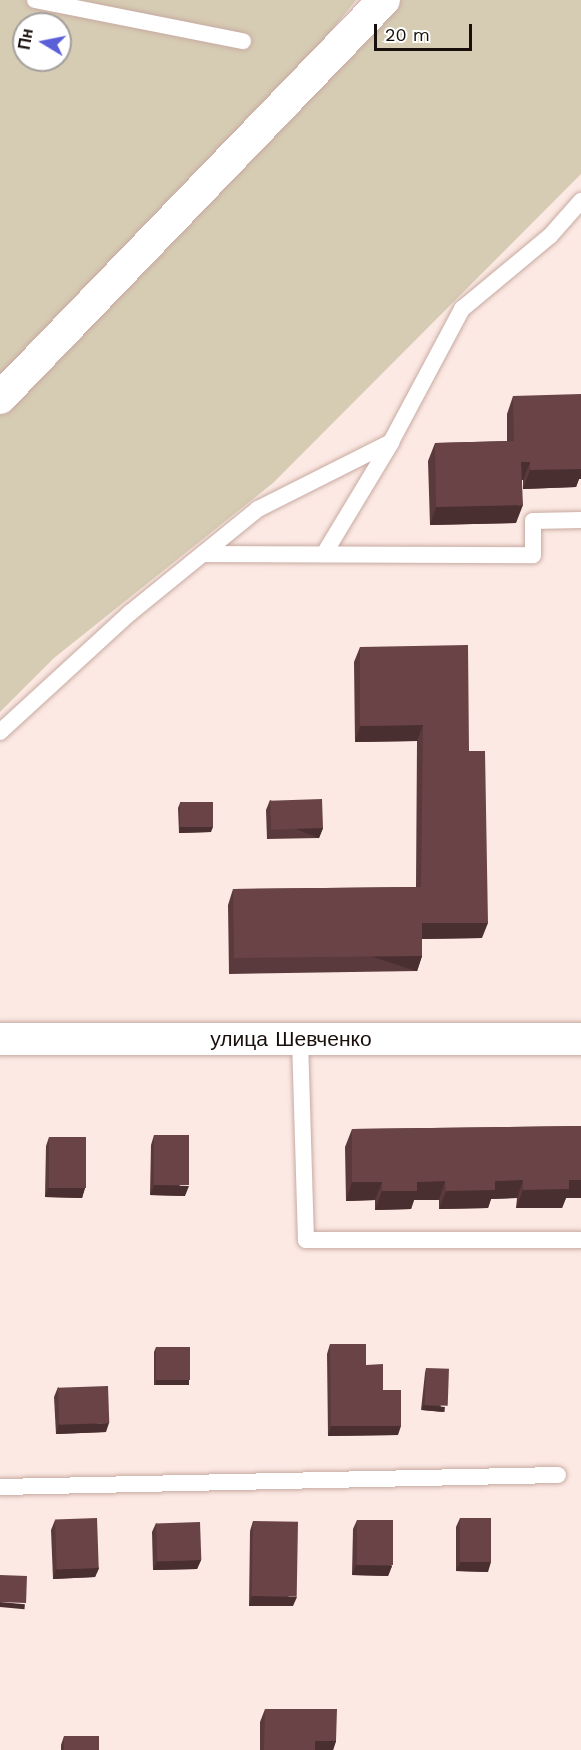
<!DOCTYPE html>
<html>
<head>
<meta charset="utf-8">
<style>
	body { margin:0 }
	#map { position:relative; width:581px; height:1750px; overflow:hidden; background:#fce9e3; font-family:"Work Sans",sans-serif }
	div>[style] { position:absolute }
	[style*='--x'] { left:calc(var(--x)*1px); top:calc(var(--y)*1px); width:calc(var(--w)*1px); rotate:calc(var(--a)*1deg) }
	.green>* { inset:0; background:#d6cbb3 }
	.roads { filter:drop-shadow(0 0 2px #c7aaa1) drop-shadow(0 0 2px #c7aaa1) }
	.lane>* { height:16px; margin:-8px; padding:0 8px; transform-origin:8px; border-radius:8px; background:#fff }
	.street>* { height:32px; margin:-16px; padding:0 16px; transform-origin:16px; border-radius:16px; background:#fff }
	.wall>* { inset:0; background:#5a3a3c }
	.shaded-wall>* { inset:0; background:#4a2f31; transform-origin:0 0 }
	.building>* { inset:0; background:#694346; transform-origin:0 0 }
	span { translate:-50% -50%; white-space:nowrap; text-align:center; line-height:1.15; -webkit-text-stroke:6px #fff; paint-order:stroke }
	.street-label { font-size:21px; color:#180e0b }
	.north { position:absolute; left:12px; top:12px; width:60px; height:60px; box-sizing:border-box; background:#fff; border:2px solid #a39f9d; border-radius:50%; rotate:280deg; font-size:16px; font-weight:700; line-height:24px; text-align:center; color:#180e0b }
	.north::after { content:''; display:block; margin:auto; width:21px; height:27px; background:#5c60d8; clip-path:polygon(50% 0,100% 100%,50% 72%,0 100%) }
	.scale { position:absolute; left:374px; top:24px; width:98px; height:27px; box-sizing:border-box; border:3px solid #180e0b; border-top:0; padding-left:8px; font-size:18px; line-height:21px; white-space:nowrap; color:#180e0b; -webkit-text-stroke:4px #fff; paint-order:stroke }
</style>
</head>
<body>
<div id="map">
	<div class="green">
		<i style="clip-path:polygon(evenodd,0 0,356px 0,302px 67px,0 381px,0 0,24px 24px,60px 24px,60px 60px,24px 60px,24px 24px)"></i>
		<i style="clip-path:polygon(398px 0,581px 0,581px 174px,273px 483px,54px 658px,0 712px,0 408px)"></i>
	</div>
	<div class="roads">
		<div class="lane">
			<i style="--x:35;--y:0;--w:212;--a:11.2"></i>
			<i style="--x:203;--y:554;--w:330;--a:0.2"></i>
			<i style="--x:533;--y:555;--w:34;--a:-90"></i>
			<i style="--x:533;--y:521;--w:48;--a:-1.2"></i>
			<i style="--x:324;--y:554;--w:130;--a:-58.9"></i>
			<i style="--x:0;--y:732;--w:176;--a:-42.5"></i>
			<i style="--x:130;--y:613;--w:165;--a:-39.1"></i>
			<i style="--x:258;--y:509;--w:149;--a:-26.7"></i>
			<i style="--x:391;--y:442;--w:151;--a:-61.9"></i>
			<i style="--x:462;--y:309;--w:114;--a:-39.7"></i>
			<i style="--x:550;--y:236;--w:47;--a:-48.5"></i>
			<i style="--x:300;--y:1039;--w:201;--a:88.3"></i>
			<i style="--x:306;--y:1240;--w:275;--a:0"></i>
			<i style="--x:0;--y:1487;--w:558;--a:-1.23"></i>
		</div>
		<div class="street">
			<i style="--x:0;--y:398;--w:553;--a:-46.03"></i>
			<i style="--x:0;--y:1039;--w:581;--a:0"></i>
		</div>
	</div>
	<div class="wall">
		<i style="clip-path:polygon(513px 396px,579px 479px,576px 487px,523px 489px,523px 480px,522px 480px,516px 523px,430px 525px,428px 461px,435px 443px,507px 441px,507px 414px)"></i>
		<i style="clip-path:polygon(360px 647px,469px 751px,482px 938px,422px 939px,422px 956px,417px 971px,229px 974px,228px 905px,233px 889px,416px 887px,417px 741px,355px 742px,354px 662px)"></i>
		<i style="clip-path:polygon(270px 800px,323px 828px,319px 838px,267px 839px,266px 810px)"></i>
		<i style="clip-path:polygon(180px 803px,211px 832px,179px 833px,178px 808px)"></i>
		<i style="clip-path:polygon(581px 1126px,581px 1198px,566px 1198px,562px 1208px,516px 1208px,517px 1198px,491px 1199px,488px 1208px,439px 1209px,439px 1200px,414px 1200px,411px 1209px,375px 1210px,375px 1200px,346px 1201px,345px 1147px,352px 1129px)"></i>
		<i style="clip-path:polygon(154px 1135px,185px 1196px,150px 1195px,151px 1145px)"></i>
		<i style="clip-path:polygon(49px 1137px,85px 1188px,82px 1198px,45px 1197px,46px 1146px)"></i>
		<i style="clip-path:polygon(330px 1344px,366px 1365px,398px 1435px,328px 1436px,327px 1354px)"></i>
		<i style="clip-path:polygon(156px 1347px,188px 1385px,154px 1385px,154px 1352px)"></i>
		<i style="clip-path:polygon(426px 1368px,443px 1412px,421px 1410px,425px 1373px)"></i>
		<i style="clip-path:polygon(58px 1387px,106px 1432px,56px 1434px,54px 1397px)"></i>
		<i style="clip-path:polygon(460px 1518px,488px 1572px,456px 1571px,456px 1527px)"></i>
		<i style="clip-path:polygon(55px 1520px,99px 1568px,95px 1577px,53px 1579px,51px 1530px)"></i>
		<i style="clip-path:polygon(357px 1520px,392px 1566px,388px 1576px,352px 1575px,353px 1529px)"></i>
		<i style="clip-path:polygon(253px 1521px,293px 1606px,249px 1606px,250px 1531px)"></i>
		<i style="clip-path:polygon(156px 1523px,201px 1560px,197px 1569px,153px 1570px,152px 1532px)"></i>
		<i style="clip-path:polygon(265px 1709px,336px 1741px,333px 1750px,260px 1750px,260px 1722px)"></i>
		<i style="clip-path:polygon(64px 1736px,99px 1750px,61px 1750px,61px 1745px)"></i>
	</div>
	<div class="shaded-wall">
		<i style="clip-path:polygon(521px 462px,530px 462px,523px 480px,515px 480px)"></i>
		<i style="clip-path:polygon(581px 464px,581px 479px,579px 479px,576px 487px,523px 489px,530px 470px)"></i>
		<i style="clip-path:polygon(523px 505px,516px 523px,430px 525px,436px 507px)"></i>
		<i style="clip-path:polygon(423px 725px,417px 741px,355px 742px,360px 726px)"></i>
		<i style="clip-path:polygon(180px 827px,213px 827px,211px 832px,179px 833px)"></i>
		<i style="left:323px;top:828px;width:11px;height:53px;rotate:112deg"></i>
		<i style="clip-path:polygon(422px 923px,488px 923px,482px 938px,416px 939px)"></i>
		<i style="left:422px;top:956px;width:16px;height:188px;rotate:108deg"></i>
		<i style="clip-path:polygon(523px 1180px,517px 1198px,491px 1199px,488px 1208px,439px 1209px,446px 1191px,495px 1181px)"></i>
		<i style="clip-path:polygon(569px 1180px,581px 1180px,581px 1198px,566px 1198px,562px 1208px,516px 1208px,523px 1190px)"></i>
		<i style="clip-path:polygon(445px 1181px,439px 1200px,414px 1200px,411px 1209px,375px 1210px,382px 1191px,417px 1182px)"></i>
		<i style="clip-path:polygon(352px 1182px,382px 1182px,375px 1200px,346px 1201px)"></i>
		<i style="clip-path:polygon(154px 1185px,189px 1186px,185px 1196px,150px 1195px)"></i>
		<i style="clip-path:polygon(48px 1188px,85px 1188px,82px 1198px,45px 1197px)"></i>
		<i style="left:156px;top:1380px;width:33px;height:5px"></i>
		<i style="left:423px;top:1405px;width:22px;height:5px;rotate:5deg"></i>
		<i style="clip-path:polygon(109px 1423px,106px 1432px,56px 1434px,59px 1424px)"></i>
		<i style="clip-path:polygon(331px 1426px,401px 1426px,398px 1435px,328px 1436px)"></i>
		<i style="clip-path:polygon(201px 1560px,197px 1569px,153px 1570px,157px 1561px)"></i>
		<i style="clip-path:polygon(460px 1562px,491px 1562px,488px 1572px,456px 1571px)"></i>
		<i style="clip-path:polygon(356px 1565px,392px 1566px,388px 1576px,352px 1575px)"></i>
		<i style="clip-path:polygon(99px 1568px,95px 1577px,53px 1579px,56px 1569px)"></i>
		<i style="clip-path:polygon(252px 1596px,297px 1597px,293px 1606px,249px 1606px)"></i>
		<i style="left:0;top:1602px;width:25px;height:5px;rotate:5deg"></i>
		<i style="clip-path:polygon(315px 1741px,336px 1741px,333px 1750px,311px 1750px)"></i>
	</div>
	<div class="building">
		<i style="clip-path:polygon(581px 394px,581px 469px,530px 470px,530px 462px,521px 462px,523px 505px,436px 507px,435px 443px,514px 441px,513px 396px)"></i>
		<i style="clip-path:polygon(468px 645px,469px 751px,485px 751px,488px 923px,422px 923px,422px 956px,234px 958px,233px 889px,421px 887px,423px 725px,360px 726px,360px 647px)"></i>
		<i style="left:322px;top:799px;width:29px;height:52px;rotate:88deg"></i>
		<i style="left:213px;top:802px;width:25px;height:33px;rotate:90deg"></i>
		<i style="clip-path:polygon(581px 1126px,581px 1180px,569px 1180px,569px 1189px,523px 1190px,523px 1180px,495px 1181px,495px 1190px,446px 1191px,445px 1181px,417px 1182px,417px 1191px,382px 1191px,382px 1182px,352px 1182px,352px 1129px)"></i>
		<i style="left:154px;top:1135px;width:35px;height:50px"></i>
		<i style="left:49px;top:1137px;width:37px;height:51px"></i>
		<i style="clip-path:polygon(330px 1344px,366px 1344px,366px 1365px,383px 1364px,383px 1390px,401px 1390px,401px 1426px,331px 1426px)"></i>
		<i style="left:156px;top:1347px;width:34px;height:33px"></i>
		<i style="left:426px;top:1368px;width:23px;height:37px;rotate:2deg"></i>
		<i style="left:108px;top:1386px;width:37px;height:50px;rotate:88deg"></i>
		<i style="left:97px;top:1518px;width:50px;height:42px;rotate:88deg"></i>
		<i style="left:460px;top:1518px;width:31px;height:44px"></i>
		<i style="left:357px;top:1520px;width:36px;height:45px"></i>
		<i style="left:253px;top:1521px;width:45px;height:75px;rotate:1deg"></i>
		<i style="left:200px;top:1522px;width:38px;height:44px;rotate:88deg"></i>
		<i style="left:0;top:1575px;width:27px;height:27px;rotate:2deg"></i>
		<i style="clip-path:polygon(265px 1709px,337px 1709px,336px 1741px,315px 1741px,315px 1750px,264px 1750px)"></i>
		<i style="left:64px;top:1736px;width:35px;height:14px"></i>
	</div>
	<div class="street-label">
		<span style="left:291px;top:1039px">улица Шевченко</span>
	</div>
	<div class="north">Пн</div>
	<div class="scale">20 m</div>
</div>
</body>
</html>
